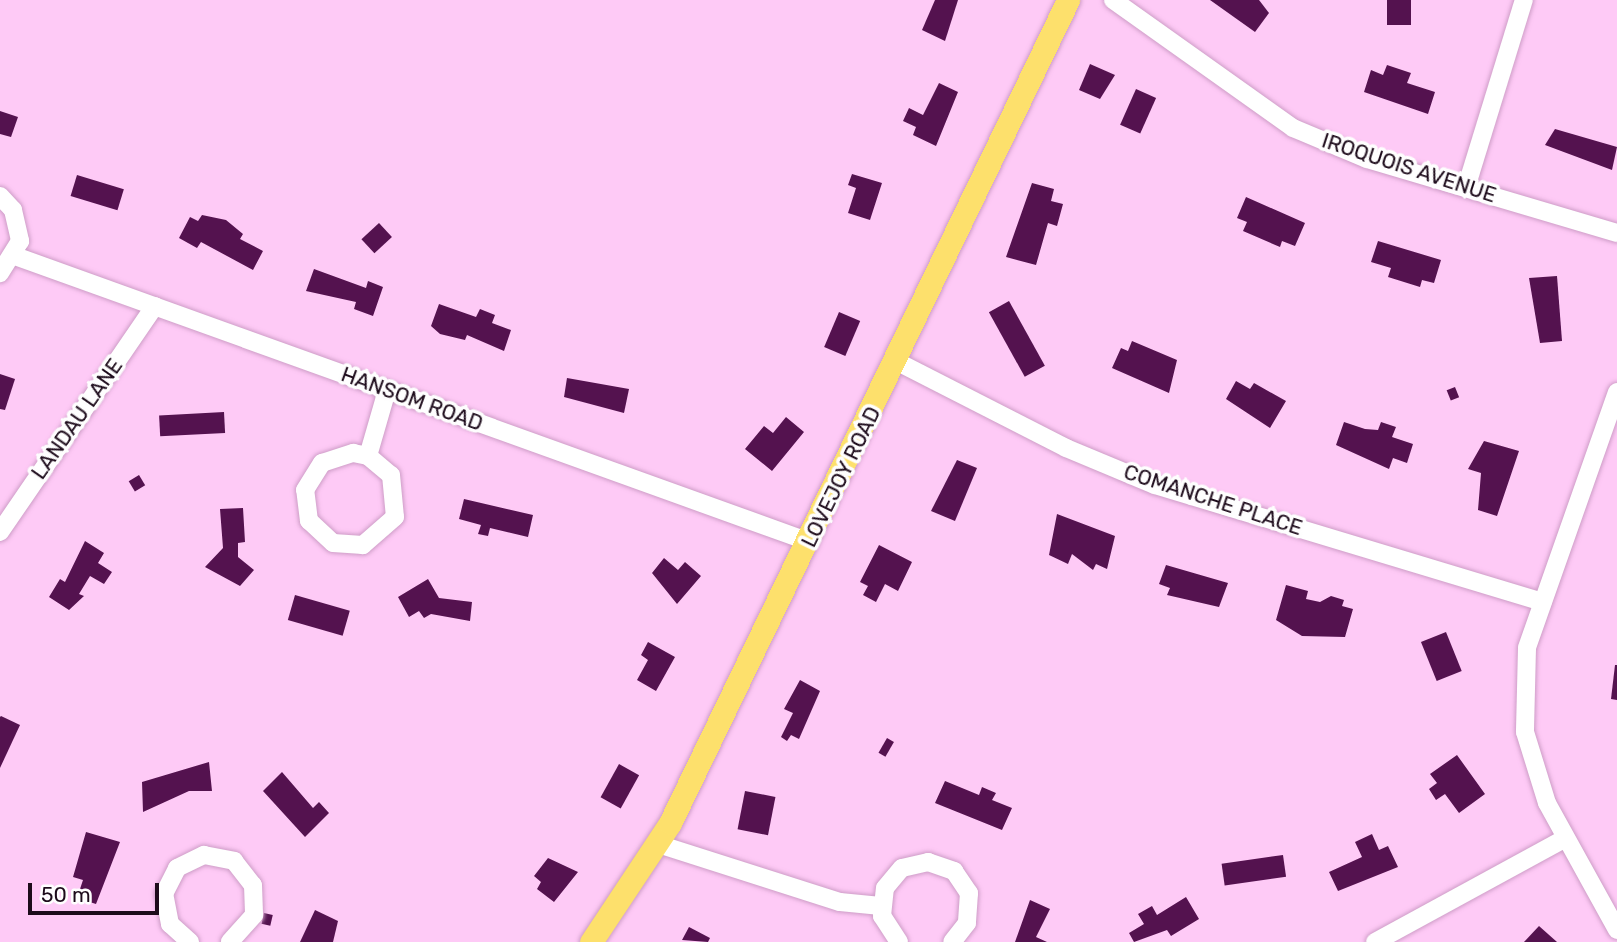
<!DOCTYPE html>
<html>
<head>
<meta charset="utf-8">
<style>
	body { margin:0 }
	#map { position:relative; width:1617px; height:942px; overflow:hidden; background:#fecaf6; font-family:Rubik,sans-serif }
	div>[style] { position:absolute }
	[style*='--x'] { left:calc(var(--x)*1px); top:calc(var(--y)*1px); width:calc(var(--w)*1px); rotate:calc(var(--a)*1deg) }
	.building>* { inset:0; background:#54124f; transform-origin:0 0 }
	.roads { filter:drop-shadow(0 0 2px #ce9dc7) drop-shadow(0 0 2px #ce9dc7) }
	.minor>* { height:18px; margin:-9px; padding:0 9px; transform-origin:9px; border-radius:9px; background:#fff }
	.major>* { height:23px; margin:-11.5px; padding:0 11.5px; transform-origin:11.5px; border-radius:11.5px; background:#fde06c }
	span { translate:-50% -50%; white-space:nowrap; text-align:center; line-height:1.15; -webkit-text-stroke:7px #fefefe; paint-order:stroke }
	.street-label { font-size:21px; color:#1d0b1b }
	.scale { position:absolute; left:28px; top:883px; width:131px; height:32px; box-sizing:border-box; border:4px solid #1d0b1b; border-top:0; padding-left:9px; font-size:21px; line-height:24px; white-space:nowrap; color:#1d0b1b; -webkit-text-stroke:5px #fefefe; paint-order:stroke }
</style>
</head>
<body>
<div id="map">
	<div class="building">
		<i style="clip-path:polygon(935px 0,958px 0,945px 41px,922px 30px)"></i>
		<i style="clip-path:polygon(1210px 0,1259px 0,1269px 13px,1255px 32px)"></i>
		<i style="left:1387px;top:0;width:24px;height:25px"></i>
		<i style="clip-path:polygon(1090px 64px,1115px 75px,1100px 99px,1079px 90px)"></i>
		<i style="clip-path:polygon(1387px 65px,1411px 73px,1407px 83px,1435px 92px,1428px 114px,1364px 92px,1371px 70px,1383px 75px)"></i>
		<i style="clip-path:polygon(939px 83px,958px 92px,936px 146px,913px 135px,916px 127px,903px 121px,909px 108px,923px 115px)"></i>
		<i style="left:1136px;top:89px;width:22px;height:39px;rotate:24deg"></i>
		<i style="clip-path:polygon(0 111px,18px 117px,11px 137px,0 134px)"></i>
		<i style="clip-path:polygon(1555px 129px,1617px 147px,1612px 170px,1545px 145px)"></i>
		<i style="clip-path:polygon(852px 174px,882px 183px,870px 220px,848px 213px,856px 188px,848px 185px)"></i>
		<i style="left:77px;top:175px;width:49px;height:22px;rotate:17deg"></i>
		<i style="clip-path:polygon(1032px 183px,1054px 189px,1051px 201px,1063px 204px,1057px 226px,1048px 223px,1036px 265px,1006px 257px)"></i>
		<i style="clip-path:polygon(1246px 197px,1305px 223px,1295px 246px,1282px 241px,1280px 247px,1243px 231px,1247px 222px,1237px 218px)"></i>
		<i style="clip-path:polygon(202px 215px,226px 220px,243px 234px,240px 239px,263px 251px,253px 270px,201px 242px,197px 248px,179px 238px,190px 217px,198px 221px)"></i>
		<i style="left:379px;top:223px;width:19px;height:24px;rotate:47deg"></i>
		<i style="clip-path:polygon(1378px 241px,1441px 260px,1434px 283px,1422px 280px,1420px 287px,1388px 277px,1391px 268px,1371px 262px)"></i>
		<i style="clip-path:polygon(314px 269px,366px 288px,368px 281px,383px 287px,373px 316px,354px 309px,356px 302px,306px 291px)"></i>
		<i style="clip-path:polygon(1557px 276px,1562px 341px,1540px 343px,1529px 278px)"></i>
		<i style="left:1009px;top:301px;width:74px;height:23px;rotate:61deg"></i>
		<i style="clip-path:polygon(439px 304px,476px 317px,480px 309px,495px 315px,492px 323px,511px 330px,504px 351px,467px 335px,465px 340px,440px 334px,431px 326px)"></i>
		<i style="left:839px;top:312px;width:23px;height:38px;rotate:23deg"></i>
		<i style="clip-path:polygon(1132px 341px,1177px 360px,1169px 393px,1112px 368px,1121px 348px,1128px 351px)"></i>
		<i style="clip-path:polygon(0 374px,15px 379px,5px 410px,0 409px)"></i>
		<i style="clip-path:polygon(567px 378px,629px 389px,624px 413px,564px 397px)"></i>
		<i style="clip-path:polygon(1236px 381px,1250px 389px,1254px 383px,1286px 401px,1270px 428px,1226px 399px)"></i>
		<i style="left:1455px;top:387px;width:11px;height:9px;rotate:68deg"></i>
		<i style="left:224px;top:412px;width:21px;height:65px;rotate:87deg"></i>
		<i style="clip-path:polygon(786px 417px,804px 432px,772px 471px,745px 449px,764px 426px,773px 433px)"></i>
		<i style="clip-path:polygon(1344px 422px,1365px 429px,1378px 430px,1381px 422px,1396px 427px,1392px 437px,1413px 444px,1407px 463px,1393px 458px,1389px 469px,1336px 445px)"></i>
		<i style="clip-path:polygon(1484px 441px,1519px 451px,1497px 516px,1478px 510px,1481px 473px,1468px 469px)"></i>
		<i style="clip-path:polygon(957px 460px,977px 468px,955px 521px,931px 511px)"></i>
		<i style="left:139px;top:475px;width:12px;height:12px;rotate:59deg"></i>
		<i style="clip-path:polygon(464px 499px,533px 515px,528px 537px,490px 528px,488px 536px,478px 534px,481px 525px,459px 519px)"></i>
		<i style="clip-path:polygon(243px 508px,245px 542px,238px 543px,238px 557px,254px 570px,240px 586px,205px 567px,223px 548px,220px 509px)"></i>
		<i style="clip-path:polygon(1057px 514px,1115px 536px,1107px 569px,1096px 564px,1093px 570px,1072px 554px,1068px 564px,1049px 555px)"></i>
		<i style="clip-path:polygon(85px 541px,104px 553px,98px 563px,112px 572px,104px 584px,90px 576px,79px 594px,84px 596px,69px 610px,49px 597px,60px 579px,65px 582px)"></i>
		<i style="clip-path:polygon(879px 545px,912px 562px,898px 591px,885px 584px,876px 602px,863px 595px,868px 586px,860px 582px)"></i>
		<i style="clip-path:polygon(664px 558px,678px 570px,685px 562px,701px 576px,677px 604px,652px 573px)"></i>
		<i style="clip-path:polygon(1166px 565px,1228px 583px,1219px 607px,1167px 595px,1170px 588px,1159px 584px)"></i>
		<i style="clip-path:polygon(428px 579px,439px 598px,472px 602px,470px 621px,431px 614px,424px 618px,419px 611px,409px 617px,398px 597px)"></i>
		<i style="clip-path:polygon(1286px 585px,1308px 591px,1306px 599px,1320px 602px,1331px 596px,1344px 600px,1342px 606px,1353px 609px,1345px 637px,1302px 636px,1276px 620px)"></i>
		<i style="left:295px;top:595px;width:57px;height:26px;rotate:16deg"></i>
		<i style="left:1446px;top:632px;width:42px;height:27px;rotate:68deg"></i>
		<i style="clip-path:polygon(648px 642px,675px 657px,656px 691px,637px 680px,648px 660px,641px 655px)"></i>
		<i style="clip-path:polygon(1615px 665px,1617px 665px,1617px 700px,1611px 699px)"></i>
		<i style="clip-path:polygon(800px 680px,820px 691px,799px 739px,791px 735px,787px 741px,781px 737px,793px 713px,784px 709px)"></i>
		<i style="clip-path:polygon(1px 716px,20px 725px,0 768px,0 717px)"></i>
		<i style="left:887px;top:738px;width:8px;height:17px;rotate:30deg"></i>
		<i style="clip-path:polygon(1457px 755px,1485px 794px,1459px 813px,1445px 794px,1436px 800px,1429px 789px,1437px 783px,1430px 774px)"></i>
		<i style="clip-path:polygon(209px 762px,212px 791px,189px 791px,143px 812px,142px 782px)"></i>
		<i style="left:619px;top:764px;width:23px;height:38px;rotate:29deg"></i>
		<i style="clip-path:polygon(282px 772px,313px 808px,319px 802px,329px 813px,305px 837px,263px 791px)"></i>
		<i style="clip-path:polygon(945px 781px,979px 795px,982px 787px,996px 793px,992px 800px,1012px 808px,1002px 830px,935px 803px)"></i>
		<i style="left:745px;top:791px;width:31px;height:39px;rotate:11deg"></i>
		<i style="clip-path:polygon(86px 832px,120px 842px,96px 904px,77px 898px,83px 880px,73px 877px)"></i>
		<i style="clip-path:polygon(1372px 834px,1379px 850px,1388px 846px,1398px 867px,1338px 891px,1329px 872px,1362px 857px,1355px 842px)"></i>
		<i style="left:1283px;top:855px;width:22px;height:62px;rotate:82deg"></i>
		<i style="clip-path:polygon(548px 858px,578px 872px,554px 902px,537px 889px,541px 882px,534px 876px)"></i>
		<i style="clip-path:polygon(1186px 897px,1199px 919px,1171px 936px,1167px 930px,1134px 942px,1129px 933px,1144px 924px,1138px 914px,1152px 906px,1157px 915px)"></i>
		<i style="clip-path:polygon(1030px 900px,1050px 909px,1036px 937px,1047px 942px,1015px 942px)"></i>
		<i style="clip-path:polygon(315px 910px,338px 921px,333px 942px,300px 942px)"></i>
		<i style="left:264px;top:913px;width:9px;height:11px;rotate:13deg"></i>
		<i style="clip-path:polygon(1539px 926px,1557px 942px,1524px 942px)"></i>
		<i style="clip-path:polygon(689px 927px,710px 938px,708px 942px,682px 940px)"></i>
	</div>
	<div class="roads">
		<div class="minor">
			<i style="--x:1113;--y:0;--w:221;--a:35.4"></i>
			<i style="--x:1293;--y:128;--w:80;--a:22.7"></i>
			<i style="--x:1367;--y:159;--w:261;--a:16.5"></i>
			<i style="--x:1466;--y:188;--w:197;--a:-72.9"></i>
			<i style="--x:0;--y:196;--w:19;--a:47"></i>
			<i style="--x:13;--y:210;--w:32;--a:77"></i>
			<i style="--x:20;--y:241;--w:38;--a:122"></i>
			<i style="--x:15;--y:256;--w:845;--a:19.79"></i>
			<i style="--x:896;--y:361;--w:191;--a:27.1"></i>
			<i style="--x:1066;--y:448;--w:96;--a:22.6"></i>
			<i style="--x:1155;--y:485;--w:405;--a:16.8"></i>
			<i style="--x:1617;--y:392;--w:271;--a:109.4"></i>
			<i style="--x:1527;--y:648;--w:84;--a:91.4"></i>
			<i style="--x:1525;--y:732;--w:74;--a:72.8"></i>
			<i style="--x:1547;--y:803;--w:145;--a:61.1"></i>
			<i style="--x:368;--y:456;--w:30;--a:40"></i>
			<i style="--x:391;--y:475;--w:42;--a:84.6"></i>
			<i style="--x:395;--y:517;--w:43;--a:138.8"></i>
			<i style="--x:363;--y:545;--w:30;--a:-176"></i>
			<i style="--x:333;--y:543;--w:33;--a:-137"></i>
			<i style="--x:309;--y:521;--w:31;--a:-97"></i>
			<i style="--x:305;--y:490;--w:32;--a:-58"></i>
			<i style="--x:322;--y:463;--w:33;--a:-18"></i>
			<i style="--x:353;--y:453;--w:15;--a:11"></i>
			<i style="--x:368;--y:456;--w:69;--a:-73.9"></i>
			<i style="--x:0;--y:532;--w:274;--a:-55.6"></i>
			<i style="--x:658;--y:844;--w:191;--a:17.7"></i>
			<i style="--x:840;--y:902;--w:41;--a:5.6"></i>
			<i style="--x:190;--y:942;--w:27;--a:-138"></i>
			<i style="--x:170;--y:924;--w:31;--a:-101"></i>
			<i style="--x:164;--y:894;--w:29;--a:-63"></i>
			<i style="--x:177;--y:868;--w:30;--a:-26"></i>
			<i style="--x:204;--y:855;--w:31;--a:11"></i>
			<i style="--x:234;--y:861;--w:31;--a:52"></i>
			<i style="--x:253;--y:885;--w:30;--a:88"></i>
			<i style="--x:254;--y:915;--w:36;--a:132"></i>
			<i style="--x:899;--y:942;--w:31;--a:-123"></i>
			<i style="--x:882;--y:916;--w:28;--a:-84"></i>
			<i style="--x:885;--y:888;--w:26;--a:-50"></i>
			<i style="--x:902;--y:868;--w:27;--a:-13"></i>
			<i style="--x:928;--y:862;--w:28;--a:19"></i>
			<i style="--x:954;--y:871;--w:27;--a:56"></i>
			<i style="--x:969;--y:893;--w:30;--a:94"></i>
			<i style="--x:967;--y:923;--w:24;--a:128"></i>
			<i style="--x:1375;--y:942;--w:217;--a:-28.6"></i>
		</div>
		<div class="major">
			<i style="--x:591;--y:942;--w:143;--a:-56.4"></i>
			<i style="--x:670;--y:823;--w:914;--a:-64.19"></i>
		</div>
	</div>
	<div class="street-label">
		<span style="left:1409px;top:168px;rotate:18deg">IROQUOIS AVENUE</span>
		<span style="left:412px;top:399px;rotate:20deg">HANSOM ROAD</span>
		<span style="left:77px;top:419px;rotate:-55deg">LANDAU LANE</span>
		<span style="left:841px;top:477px;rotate:-64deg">LOVEJOY ROAD</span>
		<span style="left:1213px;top:500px;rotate:18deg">COMANCHE PLACE</span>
	</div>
	<div class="scale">50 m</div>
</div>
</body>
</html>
